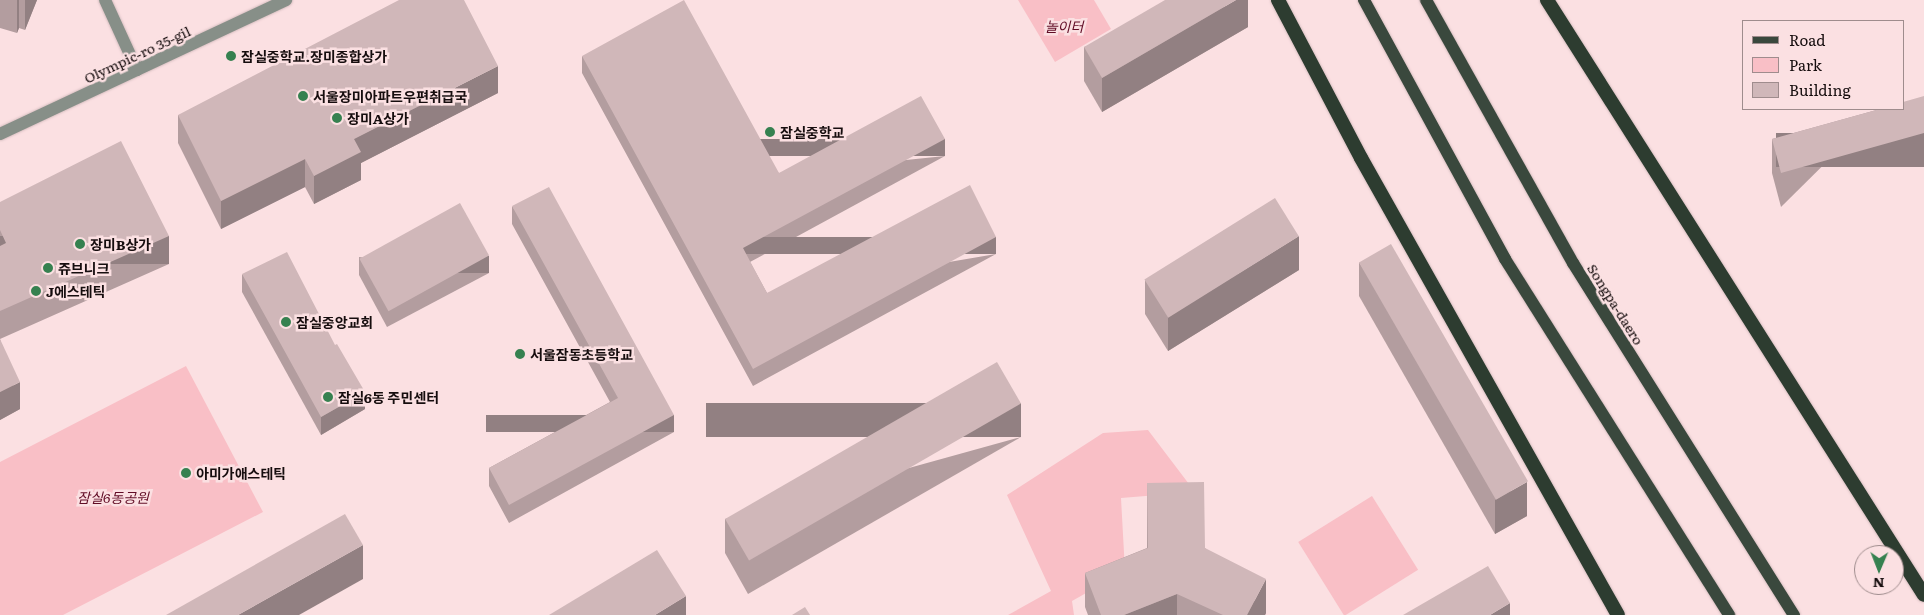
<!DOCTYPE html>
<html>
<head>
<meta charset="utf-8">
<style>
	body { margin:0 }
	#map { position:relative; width:1924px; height:615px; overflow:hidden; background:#fbe0e2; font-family:Literata,"Noto Sans KR",serif }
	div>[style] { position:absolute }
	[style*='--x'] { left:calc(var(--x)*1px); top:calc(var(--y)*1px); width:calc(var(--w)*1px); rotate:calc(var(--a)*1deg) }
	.green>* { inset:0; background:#f9bfc6; transform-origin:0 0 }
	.roads { filter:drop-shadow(0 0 1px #d6bec0) drop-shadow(0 0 1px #d6bec0) }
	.minor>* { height:12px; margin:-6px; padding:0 6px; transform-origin:6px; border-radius:6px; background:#878f88 }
	.tertiary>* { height:12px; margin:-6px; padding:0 6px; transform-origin:6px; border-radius:6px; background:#878f88 }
	.primary>* { height:12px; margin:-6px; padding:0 6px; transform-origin:6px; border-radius:6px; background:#3a483d }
	.trunk>* { height:14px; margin:-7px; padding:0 7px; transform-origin:7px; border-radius:7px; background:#2d3c30 }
	.wall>* { inset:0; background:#b39d9f }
	.shaded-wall>* { inset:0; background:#928082; transform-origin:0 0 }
	.building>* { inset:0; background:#d0b7b9; transform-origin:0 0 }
	.dots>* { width:14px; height:14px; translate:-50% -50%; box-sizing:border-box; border:2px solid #fbe0e2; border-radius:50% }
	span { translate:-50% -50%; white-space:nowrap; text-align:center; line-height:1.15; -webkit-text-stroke:5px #fbe0e2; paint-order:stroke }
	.park-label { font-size:14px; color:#610c25; font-style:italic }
	.street-label { font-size:14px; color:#160d0e }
	.poi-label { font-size:14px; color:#160d0e; font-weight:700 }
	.left { translate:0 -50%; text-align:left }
	.legend { position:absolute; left:1742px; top:20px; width:162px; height:90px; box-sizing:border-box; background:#fbe0e2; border:1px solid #9f8c8d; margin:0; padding:6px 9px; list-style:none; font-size:15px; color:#160d0e }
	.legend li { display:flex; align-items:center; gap:10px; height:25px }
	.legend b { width:25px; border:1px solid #9f8c8d }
	.north { position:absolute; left:1854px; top:545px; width:50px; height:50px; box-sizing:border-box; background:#fbe0e2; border:1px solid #9f8c8d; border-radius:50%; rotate:181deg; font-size:14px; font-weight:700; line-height:20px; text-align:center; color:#160d0e }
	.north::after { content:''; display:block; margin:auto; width:18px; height:22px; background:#368150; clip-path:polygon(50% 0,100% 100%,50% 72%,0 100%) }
</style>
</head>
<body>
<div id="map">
	<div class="green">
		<i style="clip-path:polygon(1018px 0,1094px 0,1111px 29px,1055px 62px)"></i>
		<i style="clip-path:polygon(186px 366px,263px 512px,63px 615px,0 615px,0 462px)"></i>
		<i style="clip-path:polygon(1148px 430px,1195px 492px,1121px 498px,1125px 571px,1072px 601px,1074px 615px,1008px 615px,1051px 591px,1007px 495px,1103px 433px)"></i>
		<i style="left:1372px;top:496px;width:87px;height:87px;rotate:58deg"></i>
	</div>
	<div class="roads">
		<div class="minor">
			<i style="--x:105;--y:0;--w:77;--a:65.4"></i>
		</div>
		<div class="tertiary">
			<i style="--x:0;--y:134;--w:316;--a:-25.1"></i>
		</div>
		<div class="primary">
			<i style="--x:1364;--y:0;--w:295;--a:61.4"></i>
			<i style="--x:1505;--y:259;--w:421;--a:57.8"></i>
			<i style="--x:1426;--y:0;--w:301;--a:60.8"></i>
			<i style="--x:1573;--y:263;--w:416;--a:57.9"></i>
		</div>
		<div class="trunk">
			<i style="--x:1278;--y:0;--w:178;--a:62.3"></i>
			<i style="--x:1361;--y:158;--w:524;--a:60.65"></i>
			<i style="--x:1547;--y:0;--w:704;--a:57.64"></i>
		</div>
	</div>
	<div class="wall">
		<i style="clip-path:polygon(0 0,37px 0,25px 30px,19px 28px,17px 33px,0 28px)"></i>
		<i style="clip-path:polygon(1248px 0,1248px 27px,1102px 112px,1084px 81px,1084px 47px)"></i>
		<i style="clip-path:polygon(582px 56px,779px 173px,945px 156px,750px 262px,767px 293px,996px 254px,753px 386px,582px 73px)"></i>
		<i style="clip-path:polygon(498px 93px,361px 163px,361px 180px,314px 204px,305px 187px,221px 229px,178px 143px,178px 115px)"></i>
		<i style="clip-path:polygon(1880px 109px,1781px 207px,1772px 173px,1772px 139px)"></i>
		<i style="clip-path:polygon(0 202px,169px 264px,0 339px,20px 409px,0 420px)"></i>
		<i style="clip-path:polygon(512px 206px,674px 432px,509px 523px,489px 486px,489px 468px,610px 402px,512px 224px)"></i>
		<i style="clip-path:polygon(359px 257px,489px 273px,387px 327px,359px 275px)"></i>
		<i style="clip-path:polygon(1359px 262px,1527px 516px,1495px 534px,1359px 296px)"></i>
		<i style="clip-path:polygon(1299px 270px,1168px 351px,1145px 314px,1145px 280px)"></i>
		<i style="clip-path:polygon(242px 274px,365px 409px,321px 435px,242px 292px)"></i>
		<i style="clip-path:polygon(1021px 437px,748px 594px,725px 553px,725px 519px)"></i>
		<i style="clip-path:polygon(1147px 483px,1205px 548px,1266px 613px,1265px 615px,1088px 615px,1085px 607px,1085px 573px,1147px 548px)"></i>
	</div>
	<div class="shaded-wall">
		<i style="clip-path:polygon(17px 0,19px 0,19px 28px,17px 33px)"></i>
		<i style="clip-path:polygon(25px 0,37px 0,25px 30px)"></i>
		<i style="clip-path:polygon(1236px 0,1248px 0,1248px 27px,1102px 112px,1102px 78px)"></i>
		<i style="clip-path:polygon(498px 66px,498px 93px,361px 163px,361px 180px,314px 204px,314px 176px,354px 139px)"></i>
		<i style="left:1924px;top:133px;width:34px;height:148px;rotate:90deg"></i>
		<i style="left:945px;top:139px;width:17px;height:230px;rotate:90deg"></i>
		<i style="clip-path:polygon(305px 159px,305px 187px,221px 229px,221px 201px)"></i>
		<i style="left:169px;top:236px;width:28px;height:185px;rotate:90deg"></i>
		<i style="clip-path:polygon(1299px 236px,1299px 270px,1168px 351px,1168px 317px)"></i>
		<i style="left:996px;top:237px;width:17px;height:277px;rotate:90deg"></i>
		<i style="left:489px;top:256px;width:17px;height:115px;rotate:90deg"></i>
		<i style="clip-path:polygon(20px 382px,20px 409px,0 420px,0 392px)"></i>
		<i style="clip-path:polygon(365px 392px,365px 409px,321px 435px,321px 417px)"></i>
		<i style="left:1021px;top:403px;width:34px;height:315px;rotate:90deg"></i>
		<i style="left:674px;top:415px;width:17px;height:188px;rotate:90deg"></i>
		<i style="clip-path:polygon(1527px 482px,1527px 516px,1495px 534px,1495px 500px)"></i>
		<i style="clip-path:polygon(363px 545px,363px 579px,299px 615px,238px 615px)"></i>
		<i style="clip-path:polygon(1266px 579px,1266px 613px,1265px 615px,1247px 615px)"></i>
		<i style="clip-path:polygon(1177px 594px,1177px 615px,1124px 615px)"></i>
		<i style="clip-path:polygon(686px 596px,686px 615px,655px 615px)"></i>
		<i style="clip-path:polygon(1510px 603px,1510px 615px,1490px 615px)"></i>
	</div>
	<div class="building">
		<i style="clip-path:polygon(399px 0,464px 0,498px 66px,354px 139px,361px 152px,314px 176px,305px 159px,221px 201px,178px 115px)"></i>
		<i style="clip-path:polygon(684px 0,779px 173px,921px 96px,945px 139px,743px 248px,767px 293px,970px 185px,996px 237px,753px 369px,582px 56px)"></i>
		<i style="clip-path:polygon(1165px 0,1236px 0,1102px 78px,1084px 47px)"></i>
		<i style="clip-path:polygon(1924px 96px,1924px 133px,1781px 173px,1772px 139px,1880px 109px,1903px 109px,1903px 102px)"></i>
		<i style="clip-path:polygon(121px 141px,169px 236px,0 311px,0 246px,6px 243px,0 230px,0 202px)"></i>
		<i style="clip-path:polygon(549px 187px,674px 415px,509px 505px,489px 468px,618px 398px,512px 206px)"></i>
		<i style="left:1275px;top:198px;width:45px;height:154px;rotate:58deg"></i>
		<i style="left:460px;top:203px;width:60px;height:115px;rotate:61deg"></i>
		<i style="left:1391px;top:244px;width:274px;height:37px;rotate:60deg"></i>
		<i style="clip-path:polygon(287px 252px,335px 345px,337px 344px,365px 392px,321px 417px,242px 274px)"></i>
		<i style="clip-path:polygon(0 339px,20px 382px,0 392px)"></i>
		<i style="left:997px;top:362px;width:48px;height:314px;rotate:60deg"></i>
		<i style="clip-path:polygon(1204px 482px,1205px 548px,1266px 579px,1247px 615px,1223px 615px,1177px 594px,1124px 615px,1101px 615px,1085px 573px,1148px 548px,1147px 483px)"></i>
		<i style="clip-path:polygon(345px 514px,363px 545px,238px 615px,166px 615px)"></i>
		<i style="clip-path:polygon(657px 550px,686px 596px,655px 615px,549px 615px)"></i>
		<i style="clip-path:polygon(1488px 566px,1510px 603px,1490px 615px,1403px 615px)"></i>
		<i style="clip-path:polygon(805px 607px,810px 615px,792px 615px)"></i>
	</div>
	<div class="dots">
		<i style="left:231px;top:56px;background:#368150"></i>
		<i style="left:303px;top:96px;background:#368150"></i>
		<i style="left:337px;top:118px;background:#368150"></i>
		<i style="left:770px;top:132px;background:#368150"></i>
		<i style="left:80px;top:244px;background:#368150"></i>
		<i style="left:48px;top:268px;background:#368150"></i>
		<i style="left:36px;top:291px;background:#368150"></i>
		<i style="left:286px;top:322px;background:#368150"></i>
		<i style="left:520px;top:354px;background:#368150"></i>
		<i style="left:328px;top:397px;background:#368150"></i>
		<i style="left:186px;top:473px;background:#368150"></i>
	</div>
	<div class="park-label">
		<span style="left:1064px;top:26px">놀이터</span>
		<span style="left:113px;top:497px">잠실6동공원</span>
	</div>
	<div class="street-label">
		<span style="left:137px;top:54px;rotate:-25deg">Olympic-ro 35-gil</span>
		<span style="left:1616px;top:304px;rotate:58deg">Songpa-daero</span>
	</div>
	<div class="poi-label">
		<span class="left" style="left:241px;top:56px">잠실중학교.장미종합상가</span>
		<span class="left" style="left:313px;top:96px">서울장미아파트우편취급국</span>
		<span class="left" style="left:347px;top:118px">장미A상가</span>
		<span class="left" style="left:780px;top:132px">잠실중학교</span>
		<span class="left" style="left:90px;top:244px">장미B상가</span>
		<span class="left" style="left:58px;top:268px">쥬브니크</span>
		<span class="left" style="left:46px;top:291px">J에스테틱</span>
		<span class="left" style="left:296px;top:322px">잠실중앙교회</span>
		<span class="left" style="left:530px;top:354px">서울잠동초등학교</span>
		<span class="left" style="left:338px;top:397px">잠실6동 주민센터</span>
		<span class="left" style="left:196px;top:473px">아미가애스테틱</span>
	</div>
	<ul class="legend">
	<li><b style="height:6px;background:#3a483d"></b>Road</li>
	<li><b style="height:14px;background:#f9bfc6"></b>Park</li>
	<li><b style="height:14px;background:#d0b7b9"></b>Building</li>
	</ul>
	<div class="north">N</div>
</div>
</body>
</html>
